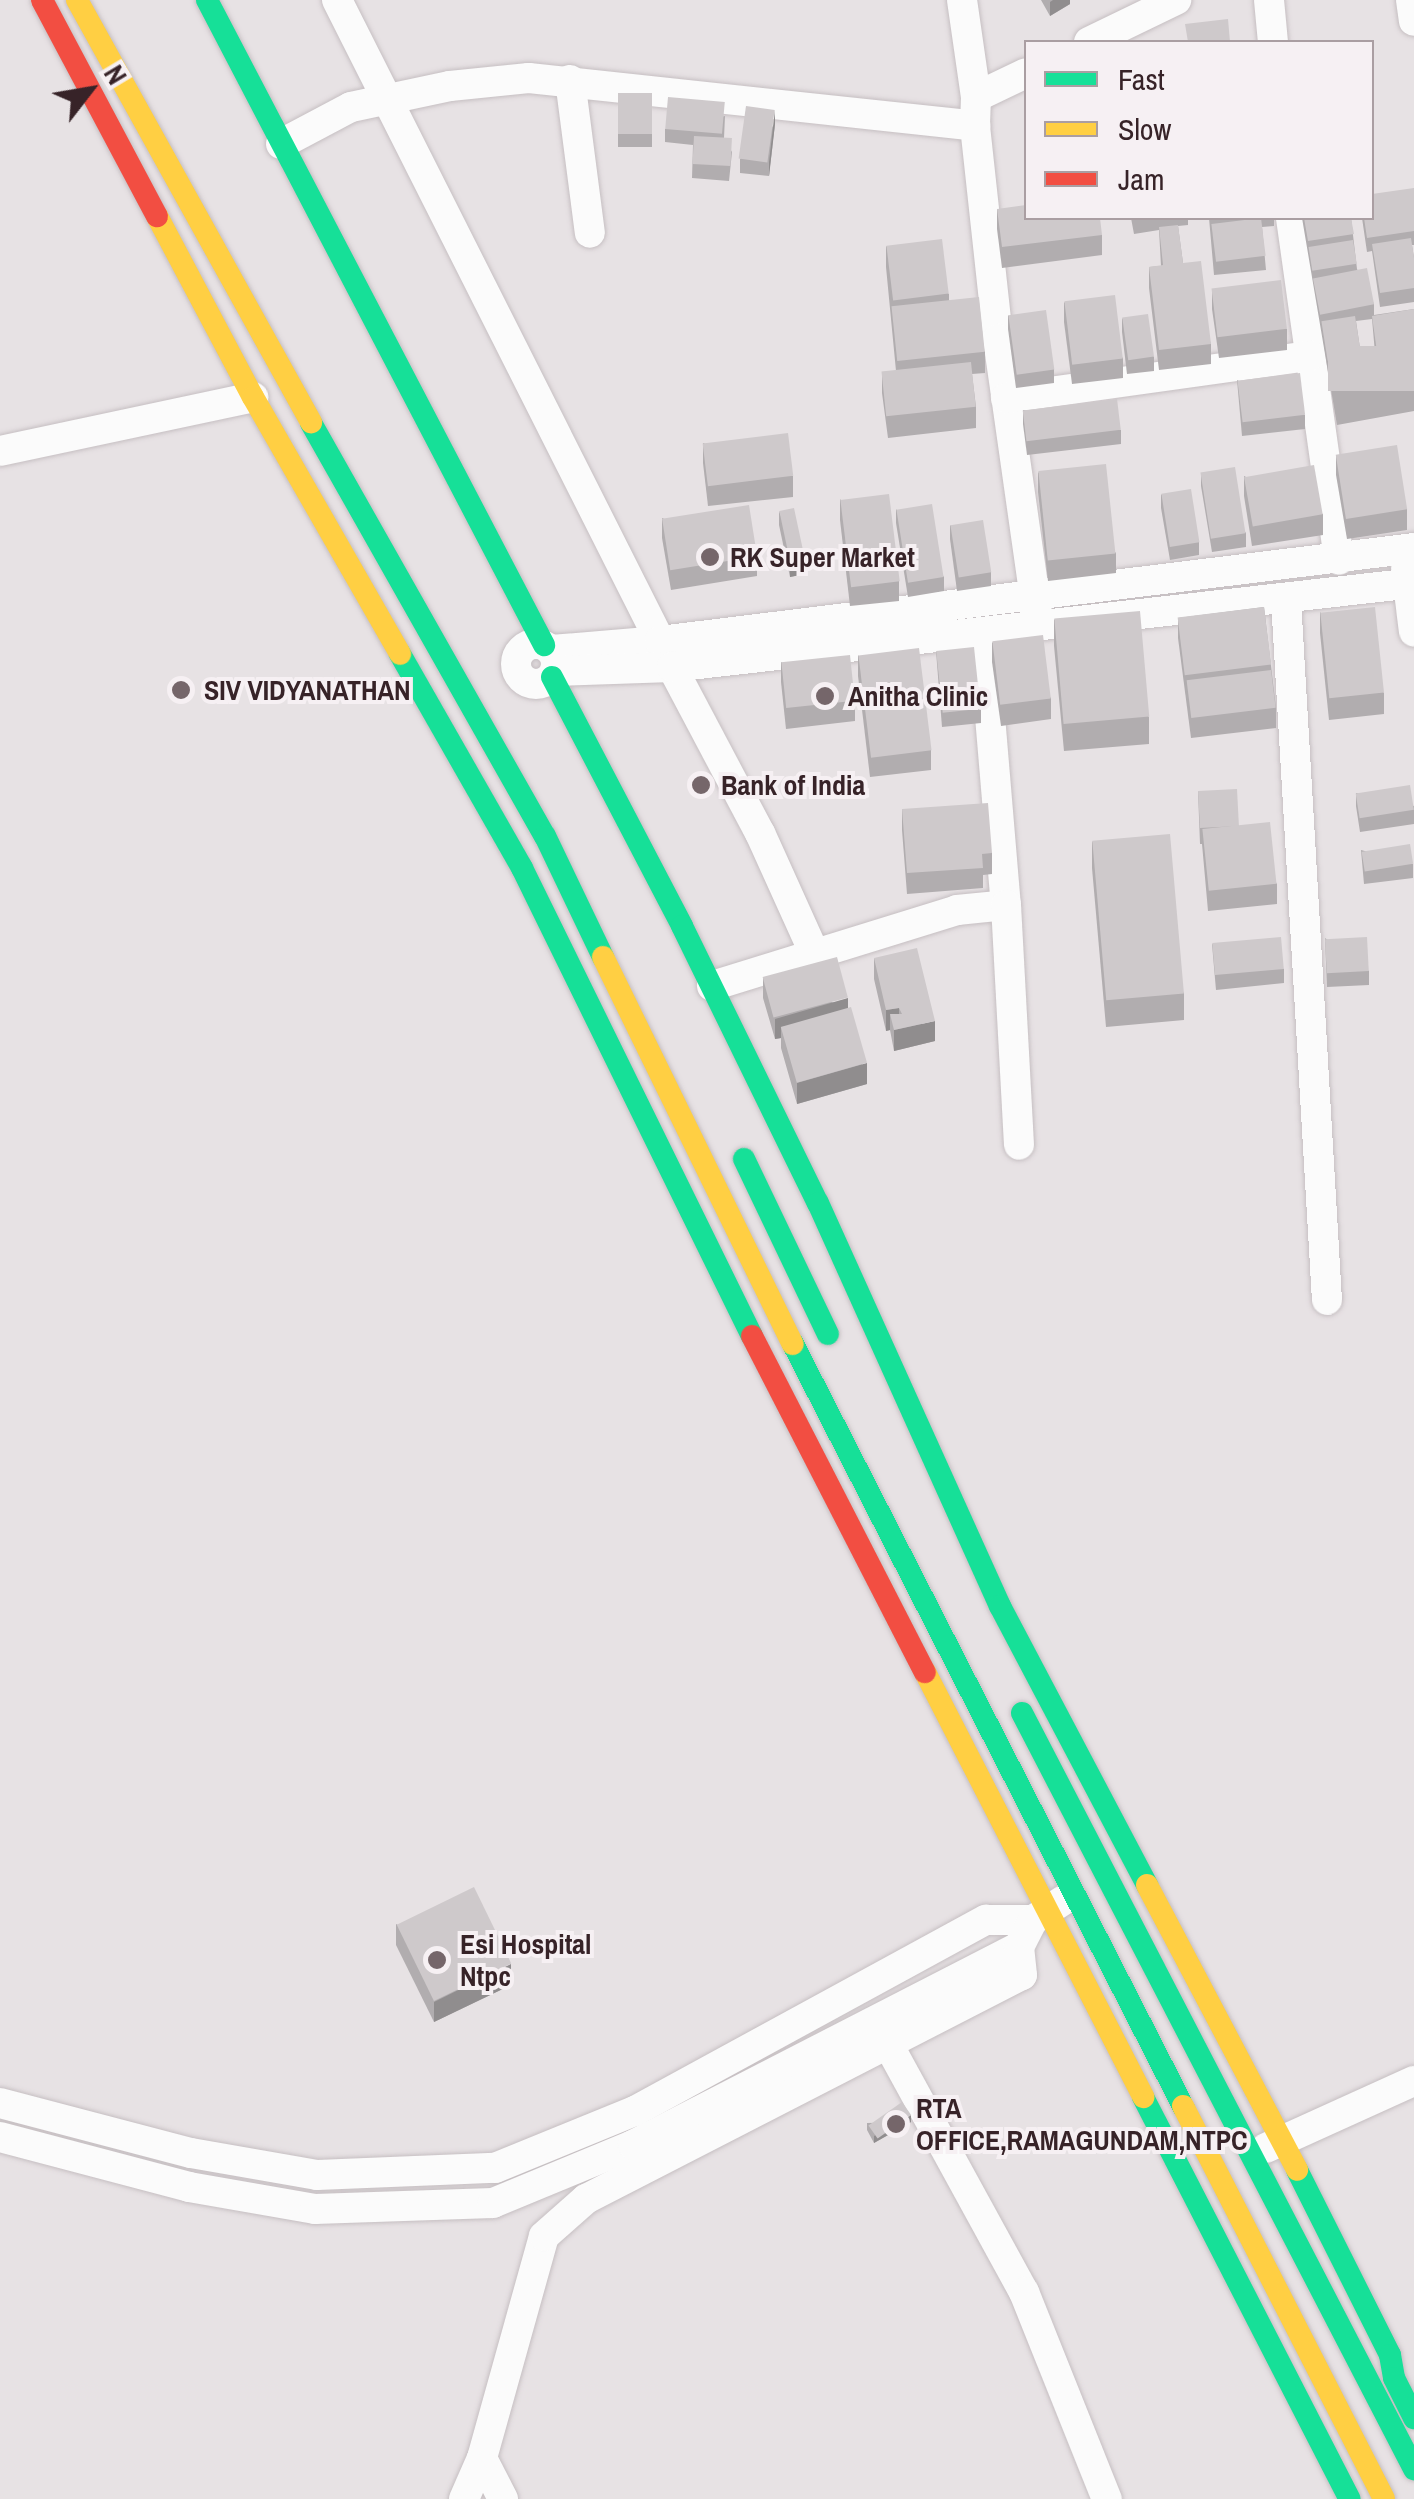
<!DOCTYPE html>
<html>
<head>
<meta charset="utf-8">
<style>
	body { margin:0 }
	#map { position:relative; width:1414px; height:2499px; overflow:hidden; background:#e7e2e4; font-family:"Archivo Narrow",sans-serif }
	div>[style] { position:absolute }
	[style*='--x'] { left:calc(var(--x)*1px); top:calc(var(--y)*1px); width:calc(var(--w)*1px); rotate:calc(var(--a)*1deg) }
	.roads { filter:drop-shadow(0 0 2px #c6bfc2) drop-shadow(0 0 2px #c6bfc2) }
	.street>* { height:30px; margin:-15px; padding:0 15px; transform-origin:15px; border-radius:15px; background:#fbfbfb }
	.street>.ring { margin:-15px; padding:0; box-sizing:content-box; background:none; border:30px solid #fbfbfb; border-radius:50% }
	.fast>* { height:22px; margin:-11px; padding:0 11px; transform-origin:11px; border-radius:11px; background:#16e098 }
	.slow>* { height:22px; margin:-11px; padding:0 11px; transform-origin:11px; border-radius:11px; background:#ffcf43 }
	.jam>* { height:22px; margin:-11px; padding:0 11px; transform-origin:11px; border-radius:11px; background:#f24e42 }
	.wall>* { inset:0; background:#b1adaf; transform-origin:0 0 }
	.shaded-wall>* { inset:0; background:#908d8e }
	.building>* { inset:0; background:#cec9cb; transform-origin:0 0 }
	.dots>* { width:28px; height:28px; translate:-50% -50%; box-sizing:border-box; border:5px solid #f6f0f3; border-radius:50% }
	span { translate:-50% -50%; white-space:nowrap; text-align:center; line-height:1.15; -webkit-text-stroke:8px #f6f0f3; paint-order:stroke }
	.poi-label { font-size:28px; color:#372328; font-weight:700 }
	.left { translate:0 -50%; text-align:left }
	.legend { position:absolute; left:1024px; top:40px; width:350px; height:180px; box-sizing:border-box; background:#f6f0f3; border:2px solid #aa9ea2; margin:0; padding:12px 18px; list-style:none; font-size:30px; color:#372328 }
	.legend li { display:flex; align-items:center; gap:20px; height:50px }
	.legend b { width:50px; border:2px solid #aa9ea2 }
	.north { position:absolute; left:40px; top:40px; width:100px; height:100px; -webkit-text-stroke:8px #f6f0f3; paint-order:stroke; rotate:59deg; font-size:28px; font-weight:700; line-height:40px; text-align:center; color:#372328 }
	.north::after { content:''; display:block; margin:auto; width:35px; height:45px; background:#372328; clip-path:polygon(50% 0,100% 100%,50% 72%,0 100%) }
</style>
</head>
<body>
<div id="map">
	<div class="roads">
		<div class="street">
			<i style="--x:337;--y:0;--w:718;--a:63.26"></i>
			<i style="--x:962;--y:0;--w:98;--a:81.8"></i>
			<i style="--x:976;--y:97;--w:29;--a:92"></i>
			<i style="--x:975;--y:126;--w:214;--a:83.8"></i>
			<i style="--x:998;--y:339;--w:276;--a:81.9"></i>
			<i style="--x:1269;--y:0;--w:42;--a:84.6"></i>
			<i style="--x:1411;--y:0;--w:21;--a:82"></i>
			<i style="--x:1089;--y:42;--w:97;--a:-25.8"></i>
			<i style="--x:570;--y:80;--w:154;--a:82.6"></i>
			<i style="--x:976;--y:97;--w:55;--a:-25.6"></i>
			<i style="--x:281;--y:144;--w:79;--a:-27.9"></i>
			<i style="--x:351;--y:107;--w:101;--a:-12"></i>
			<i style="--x:450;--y:86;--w:79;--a:-5.8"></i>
			<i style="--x:529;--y:78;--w:449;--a:6.1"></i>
			<i style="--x:1291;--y:218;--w:345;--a:82"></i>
			<i style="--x:1006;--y:398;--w:307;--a:-7.9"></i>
			<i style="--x:0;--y:451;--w:259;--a:-12"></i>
			<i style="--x:1406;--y:567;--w:65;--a:83"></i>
			<i style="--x:1286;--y:600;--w:701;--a:86.65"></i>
			<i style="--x:983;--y:633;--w:273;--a:85.2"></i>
			<i class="ring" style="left:516px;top:644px;width:10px;height:10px"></i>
			<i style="--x:551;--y:650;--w:109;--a:-4.7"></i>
			<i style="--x:660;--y:641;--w:760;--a:-7.03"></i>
			<i style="--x:672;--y:667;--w:188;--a:62.1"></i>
			<i style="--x:760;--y:833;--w:134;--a:65.7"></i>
			<i style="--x:555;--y:671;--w:117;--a:-2"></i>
			<i style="--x:672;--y:667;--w:747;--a:-6.46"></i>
			<i style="--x:712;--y:986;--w:257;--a:-17.2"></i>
			<i style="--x:957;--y:910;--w:49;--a:-5.8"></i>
			<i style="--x:1006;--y:905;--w:240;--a:86.9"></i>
			<i style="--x:888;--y:2044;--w:283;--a:61.3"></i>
			<i style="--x:1024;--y:2292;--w:223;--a:68.2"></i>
			<i style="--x:0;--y:2103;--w:197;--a:14.7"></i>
			<i style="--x:191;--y:2153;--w:128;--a:9.9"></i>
			<i style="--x:317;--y:2175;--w:178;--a:-2.3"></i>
			<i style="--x:495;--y:2168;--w:151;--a:-22.2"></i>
			<i style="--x:635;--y:2111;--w:400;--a:-28.6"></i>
			<i style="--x:986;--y:1920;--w:47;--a:0"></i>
			<i style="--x:1033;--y:1920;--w:35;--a:-33"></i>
			<i style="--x:0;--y:2137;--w:196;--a:14.8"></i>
			<i style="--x:189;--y:2187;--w:128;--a:9.9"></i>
			<i style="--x:315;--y:2209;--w:178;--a:-1.9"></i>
			<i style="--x:493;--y:2203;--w:152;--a:-22.5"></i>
			<i style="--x:633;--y:2145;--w:434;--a:-27.2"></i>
			<i style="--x:1019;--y:1947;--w:30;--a:-63"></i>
			<i style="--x:1266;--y:2148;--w:162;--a:-24.4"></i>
			<i style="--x:482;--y:2458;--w:46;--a:62.9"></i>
			<i style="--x:464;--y:2499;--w:45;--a:-66.3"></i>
			<i style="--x:482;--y:2458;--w:230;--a:-74.4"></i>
			<i style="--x:544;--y:2236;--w:56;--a:-41.4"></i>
			<i style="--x:586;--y:2199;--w:490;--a:-27.2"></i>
			<i style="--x:1022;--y:1975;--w:28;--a:-96"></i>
		</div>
		<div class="fast">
			<i style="--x:207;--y:0;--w:728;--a:62.41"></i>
			<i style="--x:311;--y:423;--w:475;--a:60.5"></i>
			<i style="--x:545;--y:836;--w:134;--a:64.4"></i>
			<i style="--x:400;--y:654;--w:246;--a:60.3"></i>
			<i style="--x:522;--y:868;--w:521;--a:63.83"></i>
			<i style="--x:552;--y:677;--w:281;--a:62.4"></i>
			<i style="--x:682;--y:926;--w:309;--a:63.9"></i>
			<i style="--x:818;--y:1203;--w:442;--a:65.7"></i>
			<i style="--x:1000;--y:1606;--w:315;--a:62.2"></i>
			<i style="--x:744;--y:1159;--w:194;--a:64.4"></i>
			<i style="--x:793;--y:1344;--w:856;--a:62.9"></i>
			<i style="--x:1022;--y:1713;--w:852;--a:62.59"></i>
			<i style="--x:1143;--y:2097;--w:452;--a:62.8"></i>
			<i style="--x:1297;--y:2170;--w:207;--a:63.3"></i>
			<i style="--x:1390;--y:2355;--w:23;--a:80"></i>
			<i style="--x:1394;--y:2378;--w:45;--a:63.4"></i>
		</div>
		<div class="slow">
			<i style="--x:77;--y:0;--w:483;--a:61"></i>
			<i style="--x:157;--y:216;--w:205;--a:62.1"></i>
			<i style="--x:253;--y:397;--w:296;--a:60.2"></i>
			<i style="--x:603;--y:957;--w:431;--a:63.9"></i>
			<i style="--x:925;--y:1672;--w:478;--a:62.8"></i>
			<i style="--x:1147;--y:1885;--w:322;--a:62.2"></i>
			<i style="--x:1183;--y:2106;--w:441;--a:62.9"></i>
		</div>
		<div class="jam">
			<i style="--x:42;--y:0;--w:245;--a:62"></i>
			<i style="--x:752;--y:1336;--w:378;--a:62.8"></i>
		</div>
	</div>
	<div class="wall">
		<i style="clip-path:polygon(1041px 0,1070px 0,1070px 4px,1050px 16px)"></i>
		<i style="left:618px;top:93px;width:34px;height:54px"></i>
		<i style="clip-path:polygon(725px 116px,724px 138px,732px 152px,729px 181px,692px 178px,693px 145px,665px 142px,665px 129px)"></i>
		<i style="clip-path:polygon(775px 124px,769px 176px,740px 173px,740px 159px)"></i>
		<i style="clip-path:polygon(1414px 188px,1414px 245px,1412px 245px,1414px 258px,1414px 302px,1380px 307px,1372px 251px,1367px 252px,1362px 218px,1372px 218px)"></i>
		<i style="clip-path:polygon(997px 209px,1102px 235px,1102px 255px,1002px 268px,997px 229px)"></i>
		<i style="clip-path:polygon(1131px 218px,1188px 218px,1188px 225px,1178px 226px,1183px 263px,1211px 344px,1211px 364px,1159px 370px,1149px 288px,1149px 267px,1161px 266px,1159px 230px,1134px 234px)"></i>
		<i style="clip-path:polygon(1209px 218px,1274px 218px,1274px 226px,1262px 227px,1266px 270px,1214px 275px)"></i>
		<i style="clip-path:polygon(evenodd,1302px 218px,1351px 218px,1357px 269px,1374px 304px,1374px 315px,1414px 309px,1414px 411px,1337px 425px,1302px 218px,1372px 319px,1375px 353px,1361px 355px,1356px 321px,1372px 319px)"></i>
		<i style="clip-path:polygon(886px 246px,949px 294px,949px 300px,985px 352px,985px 373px,972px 374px,976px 407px,976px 428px,888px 438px,882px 393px,882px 372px,896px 371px,886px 267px)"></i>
		<i style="clip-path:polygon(1212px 289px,1287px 329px,1287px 350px,1219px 358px,1212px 309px)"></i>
		<i style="clip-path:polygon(1064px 302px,1123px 358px,1123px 378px,1072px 384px,1064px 322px)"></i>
		<i style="clip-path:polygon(1008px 315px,1054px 369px,1054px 383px,1016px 388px,1008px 329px)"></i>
		<i style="clip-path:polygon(1122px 318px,1154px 357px,1154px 371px,1127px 374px,1122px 332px)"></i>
		<i style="clip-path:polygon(1237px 380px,1305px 415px,1305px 429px,1242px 436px)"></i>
		<i style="clip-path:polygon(1023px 410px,1121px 430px,1121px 444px,1027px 455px,1023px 424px)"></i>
		<i style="clip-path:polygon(703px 443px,793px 476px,793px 497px,708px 506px,703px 463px)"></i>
		<i style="clip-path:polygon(1336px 455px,1407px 509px,1407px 530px,1347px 539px,1336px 475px)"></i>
		<i style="clip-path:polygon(1038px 472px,1116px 553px,1116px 573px,1048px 581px,1038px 492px)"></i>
		<i style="clip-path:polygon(1201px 473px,1246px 533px,1246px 547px,1212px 552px,1201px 486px)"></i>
		<i style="clip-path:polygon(1244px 476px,1323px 514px,1323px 535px,1252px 546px,1244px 496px)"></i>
		<i style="clip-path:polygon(1161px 494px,1199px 542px,1199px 555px,1170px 560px,1161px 508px)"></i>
		<i style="clip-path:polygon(840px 499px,899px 581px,899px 601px,850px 606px,840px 520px)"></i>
		<i style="clip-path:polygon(896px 509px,944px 577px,944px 591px,908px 597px,896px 523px)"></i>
		<i style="clip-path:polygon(779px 511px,805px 574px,790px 577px,779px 525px)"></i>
		<i style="clip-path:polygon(662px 518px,757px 556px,757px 576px,671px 590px,662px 538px)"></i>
		<i style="clip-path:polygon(950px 525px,991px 572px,991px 586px,957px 591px,950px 539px)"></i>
		<i style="clip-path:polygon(1264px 607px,1276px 708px,1276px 728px,1191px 738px,1178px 638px,1178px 618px)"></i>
		<i style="clip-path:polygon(1320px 612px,1384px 693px,1384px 714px,1329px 720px,1320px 633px)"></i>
		<i style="clip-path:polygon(1054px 619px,1149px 717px,1149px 744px,1064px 751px,1054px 646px)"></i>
		<i style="clip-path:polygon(992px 642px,1051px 698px,1051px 719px,1001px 726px,992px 662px)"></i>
		<i style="clip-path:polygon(936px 651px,981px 709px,981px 723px,942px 727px)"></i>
		<i style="clip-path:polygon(858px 655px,931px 750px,931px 770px,870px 777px,858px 676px)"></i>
		<i style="clip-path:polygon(781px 662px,855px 701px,855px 721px,786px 729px,781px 682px)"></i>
		<i style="clip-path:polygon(1198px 791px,1239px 826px,1277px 884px,1277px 904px,1208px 911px,1202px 844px,1200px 844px)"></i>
		<i style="clip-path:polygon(1356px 793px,1414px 806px,1414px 824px,1360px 832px,1356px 806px)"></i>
		<i style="clip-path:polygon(902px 809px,992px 853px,992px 874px,983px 875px,983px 888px,907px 894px,902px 830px)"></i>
		<i style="clip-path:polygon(1092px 841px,1184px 993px,1184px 1020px,1106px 1027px,1092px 868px)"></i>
		<i style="clip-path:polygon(1361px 850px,1413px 864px,1413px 878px,1364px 884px)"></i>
		<i style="clip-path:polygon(1325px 938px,1369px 971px,1369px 985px,1327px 987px)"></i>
		<i style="clip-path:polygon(1212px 944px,1284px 969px,1284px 983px,1216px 990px)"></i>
		<i style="clip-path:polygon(874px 958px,935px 1041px,894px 1051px,890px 1030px,886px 1031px,874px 979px)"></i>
		<i style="clip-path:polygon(763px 977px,848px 1008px,867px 1084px,797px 1104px,781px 1048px,781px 1038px,775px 1039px,763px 998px)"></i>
		<i style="clip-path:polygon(396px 1924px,511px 1985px,434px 2022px,396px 1945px)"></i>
		<i style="clip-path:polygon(911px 2122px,874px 2143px,867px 2130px,867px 2123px)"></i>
	</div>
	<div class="shaded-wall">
		<i style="clip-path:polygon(1053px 0,1070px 0,1070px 4px,1050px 16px,1050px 2px)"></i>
		<i style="clip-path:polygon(775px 110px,775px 124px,769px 176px,769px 162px)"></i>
		<i style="clip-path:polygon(805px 560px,805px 574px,790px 577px,790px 563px)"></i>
		<i style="clip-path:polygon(848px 998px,848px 1018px,781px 1027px,781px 1038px,775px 1039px,775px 1019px)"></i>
		<i style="clip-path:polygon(899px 1008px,899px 1028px,890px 1014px,890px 1030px,886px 1031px,886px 1010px)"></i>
		<i style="clip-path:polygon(935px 1021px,935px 1041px,894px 1051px,894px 1030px)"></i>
		<i style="clip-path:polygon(867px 1063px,867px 1084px,797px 1104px,797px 1083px)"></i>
		<i style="clip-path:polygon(511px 1964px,511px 1985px,434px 2022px,434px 2002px)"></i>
		<i style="clip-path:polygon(911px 2115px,911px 2122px,874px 2143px,874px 2136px)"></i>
	</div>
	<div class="building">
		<i style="clip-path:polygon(1228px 19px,1230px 42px,1188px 42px,1185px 24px)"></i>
		<i style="left:618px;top:93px;width:34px;height:41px"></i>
		<i style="left:668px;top:97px;width:57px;height:32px;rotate:5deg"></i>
		<i style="left:746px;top:106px;width:29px;height:53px;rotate:8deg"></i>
		<i style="left:694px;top:136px;width:38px;height:28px;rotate:3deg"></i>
		<i style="clip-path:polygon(1414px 188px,1414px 231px,1367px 238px,1364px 218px,1372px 218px,1372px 194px)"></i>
		<i style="clip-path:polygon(1026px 205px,1026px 218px,1100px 218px,1102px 235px,1002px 247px,997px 209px)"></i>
		<i style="left:1261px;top:218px;width:38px;height:50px;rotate:83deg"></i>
		<i style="clip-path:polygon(1304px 218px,1351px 218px,1354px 234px,1308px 241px)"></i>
		<i style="clip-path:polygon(1178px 225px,1183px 263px,1201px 261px,1211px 344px,1159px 350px,1149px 267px,1163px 265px,1159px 227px)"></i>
		<i style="clip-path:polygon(1411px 238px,1414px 258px,1414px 288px,1380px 293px,1372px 244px)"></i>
		<i style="left:942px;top:239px;width:55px;height:56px;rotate:83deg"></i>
		<i style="left:1353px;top:240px;width:24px;height:45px;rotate:81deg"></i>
		<i style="left:1367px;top:268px;width:37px;height:55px;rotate:79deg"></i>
		<i style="left:1281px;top:280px;width:49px;height:70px;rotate:83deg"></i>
		<i style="left:1115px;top:295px;width:64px;height:51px;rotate:83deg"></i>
		<i style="left:979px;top:297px;width:55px;height:88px;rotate:84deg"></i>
		<i style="clip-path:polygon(1414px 309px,1414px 346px,1377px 352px,1372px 316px)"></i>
		<i style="left:1046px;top:310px;width:60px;height:38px;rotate:82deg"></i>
		<i style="left:1148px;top:314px;width:43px;height:26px;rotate:82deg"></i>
		<i style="left:1355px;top:316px;width:40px;height:34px;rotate:81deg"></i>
		<i style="left:1414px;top:346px;width:45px;height:86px;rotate:90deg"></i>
		<i style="left:971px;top:362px;width:45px;height:90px;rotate:84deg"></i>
		<i style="left:1300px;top:373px;width:42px;height:63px;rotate:83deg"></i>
		<i style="left:1117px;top:399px;width:31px;height:95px;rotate:83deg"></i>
		<i style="left:788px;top:433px;width:43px;height:86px;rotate:83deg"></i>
		<i style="left:1397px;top:445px;width:65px;height:62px;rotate:81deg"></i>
		<i style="left:1106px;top:464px;width:90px;height:68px;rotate:84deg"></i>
		<i style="left:1314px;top:465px;width:50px;height:71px;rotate:80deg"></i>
		<i style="left:1235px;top:467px;width:67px;height:35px;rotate:81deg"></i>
		<i style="left:1191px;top:489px;width:54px;height:30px;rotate:81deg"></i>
		<i style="left:889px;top:494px;width:88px;height:49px;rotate:83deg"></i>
		<i style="left:932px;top:504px;width:74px;height:36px;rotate:81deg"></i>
		<i style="left:749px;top:505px;width:52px;height:88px;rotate:81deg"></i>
		<i style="left:794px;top:508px;width:53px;height:15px;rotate:78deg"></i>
		<i style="left:983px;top:520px;width:53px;height:33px;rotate:81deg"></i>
		<i style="left:1264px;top:607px;width:58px;height:87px;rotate:83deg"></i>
		<i style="left:1375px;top:607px;width:86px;height:55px;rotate:84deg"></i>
		<i style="left:1140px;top:611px;width:106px;height:86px;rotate:85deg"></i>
		<i style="left:1043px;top:635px;width:64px;height:51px;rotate:83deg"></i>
		<i style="left:974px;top:647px;width:62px;height:38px;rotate:84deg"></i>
		<i style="left:919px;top:648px;width:103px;height:61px;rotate:83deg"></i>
		<i style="left:850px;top:655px;width:46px;height:69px;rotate:84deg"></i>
		<i style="left:1271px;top:670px;width:38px;height:85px;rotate:83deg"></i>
		<i style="left:1410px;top:785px;width:25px;height:55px;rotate:81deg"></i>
		<i style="left:1237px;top:789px;width:37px;height:39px;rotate:87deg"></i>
		<i style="clip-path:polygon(988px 803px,992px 853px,982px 854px,983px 868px,907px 873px,902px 809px)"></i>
		<i style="left:1270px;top:822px;width:62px;height:68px;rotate:84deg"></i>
		<i style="left:1170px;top:834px;width:160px;height:78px;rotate:85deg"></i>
		<i style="left:1410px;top:844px;width:20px;height:49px;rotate:81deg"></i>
		<i style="left:1281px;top:937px;width:32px;height:69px;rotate:85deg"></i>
		<i style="left:1367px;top:937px;width:34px;height:42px;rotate:87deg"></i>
		<i style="clip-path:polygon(917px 948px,935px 1021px,894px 1030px,890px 1014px,902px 1014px,899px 1008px,886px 1010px,874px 958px)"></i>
		<i style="left:837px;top:957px;width:42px;height:77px;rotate:75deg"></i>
		<i style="left:851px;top:1007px;width:58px;height:73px;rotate:74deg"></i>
		<i style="left:474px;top:1887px;width:85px;height:86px;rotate:64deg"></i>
		<i style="left:902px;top:2102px;width:16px;height:41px;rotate:55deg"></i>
	</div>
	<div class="dots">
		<i style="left:710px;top:557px;background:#75666a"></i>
		<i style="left:181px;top:690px;background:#75666a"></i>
		<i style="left:825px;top:696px;background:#75666a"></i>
		<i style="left:701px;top:785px;background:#75666a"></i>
		<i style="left:437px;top:1960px;background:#75666a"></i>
		<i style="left:896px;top:2124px;background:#75666a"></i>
	</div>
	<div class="poi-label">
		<span class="left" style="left:730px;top:557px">RK Super Market</span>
		<span class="left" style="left:204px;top:690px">SIV VIDYANATHAN</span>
		<span class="left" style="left:848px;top:696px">Anitha Clinic</span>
		<span class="left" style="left:721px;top:785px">Bank of India</span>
		<span class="left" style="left:460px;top:1960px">Esi Hospital<br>Ntpc</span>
		<span class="left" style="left:916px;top:2124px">RTA<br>OFFICE,RAMAGUNDAM,NTPC</span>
	</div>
	<ul class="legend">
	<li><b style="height:12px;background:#16e098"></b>Fast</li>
	<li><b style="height:12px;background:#ffcf43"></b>Slow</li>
	<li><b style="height:12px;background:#f24e42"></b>Jam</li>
	</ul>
	<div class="north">N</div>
</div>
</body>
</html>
